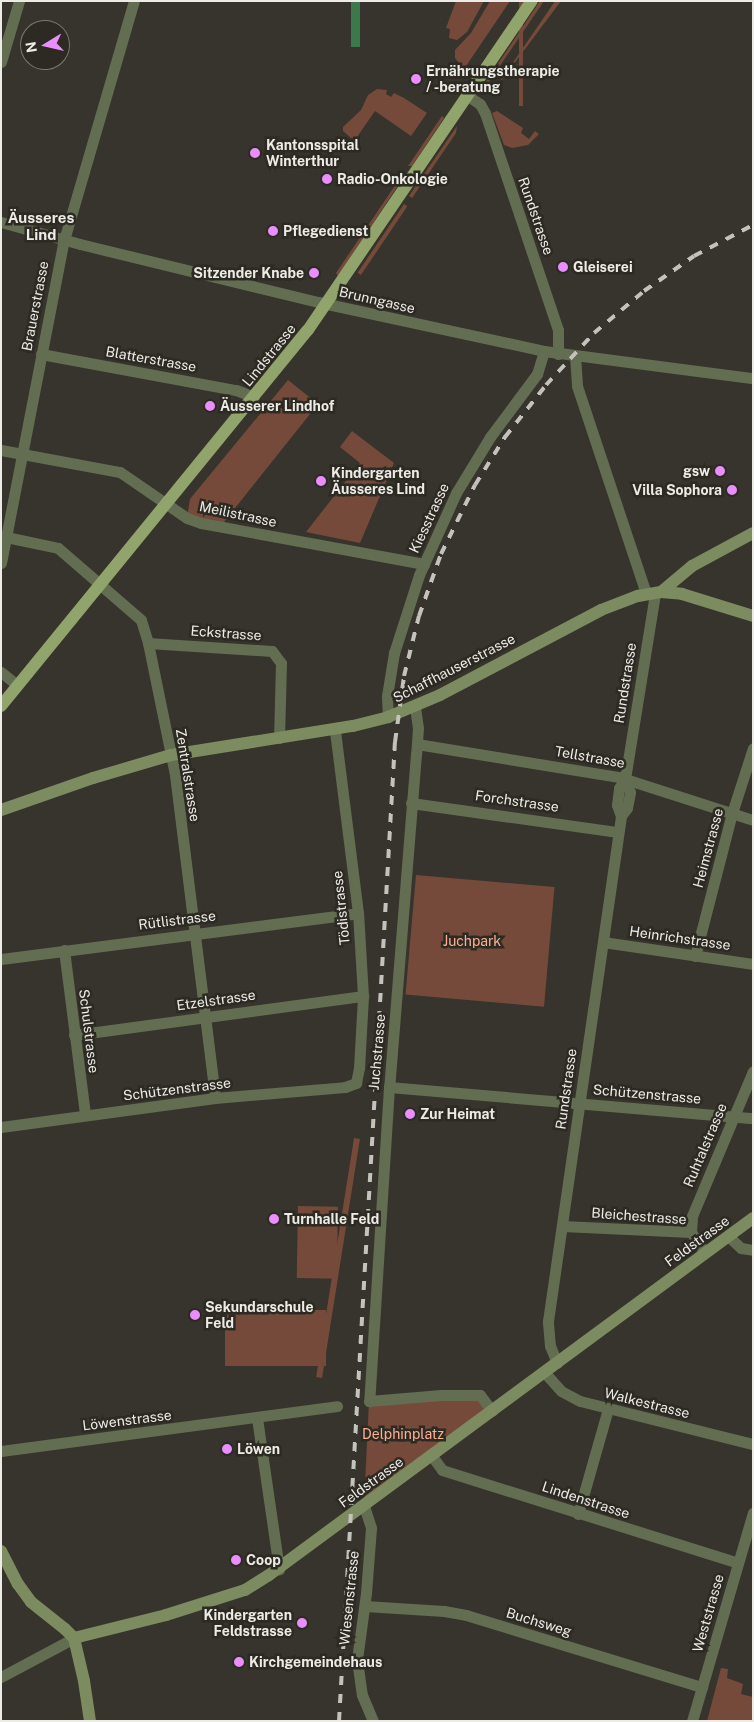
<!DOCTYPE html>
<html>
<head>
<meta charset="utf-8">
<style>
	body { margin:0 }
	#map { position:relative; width:754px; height:1722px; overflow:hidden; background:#36342c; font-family:"Public Sans",sans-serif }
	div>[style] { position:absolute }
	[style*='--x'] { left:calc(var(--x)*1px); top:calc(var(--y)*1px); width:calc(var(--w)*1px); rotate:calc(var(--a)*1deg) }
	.green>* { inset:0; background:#764a3a; transform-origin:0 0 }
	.water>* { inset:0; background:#3b784a; transform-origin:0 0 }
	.street>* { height:11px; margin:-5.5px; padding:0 5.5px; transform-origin:5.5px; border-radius:5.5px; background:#636d51 }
	.secondary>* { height:12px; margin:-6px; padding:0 6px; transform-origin:6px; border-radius:6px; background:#7d8c60 }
	.primary>* { height:12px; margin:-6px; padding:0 6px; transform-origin:6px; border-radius:6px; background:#91a46b }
	.rail>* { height:4px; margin-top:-2px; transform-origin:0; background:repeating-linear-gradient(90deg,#c4c2bc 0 9px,transparent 0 18px) }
	.dots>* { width:14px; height:14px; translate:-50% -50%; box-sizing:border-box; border:2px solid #2c2a22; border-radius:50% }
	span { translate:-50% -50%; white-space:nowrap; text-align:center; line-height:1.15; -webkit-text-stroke:5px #2c2a22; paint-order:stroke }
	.poi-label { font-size:14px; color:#edebe6; font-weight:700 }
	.left { translate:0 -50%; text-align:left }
	.right { translate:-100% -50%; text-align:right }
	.street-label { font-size:14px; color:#edebe6 }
	.park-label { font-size:14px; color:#fdaf91 }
	.neighbourhood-label { font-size:15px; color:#edebe6; font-weight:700 }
	.frame { position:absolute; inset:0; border:2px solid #edebe6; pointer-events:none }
	.north { position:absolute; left:20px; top:20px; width:50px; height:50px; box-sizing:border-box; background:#2c2a22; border:1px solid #797770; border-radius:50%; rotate:261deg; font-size:14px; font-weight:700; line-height:20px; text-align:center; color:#edebe6 }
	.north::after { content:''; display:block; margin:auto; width:18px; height:22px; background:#ea8dfd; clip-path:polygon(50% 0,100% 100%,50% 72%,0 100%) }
</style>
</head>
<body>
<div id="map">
	<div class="green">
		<i style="clip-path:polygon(456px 1px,484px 1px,467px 32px,457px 40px,449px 38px,450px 29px,446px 28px)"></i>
		<i style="clip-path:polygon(490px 1px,510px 1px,464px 69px,455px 58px,455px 50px,471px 33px)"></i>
		<i style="left:519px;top:1px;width:4px;height:105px"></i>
		<i style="clip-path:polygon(540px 1px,544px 1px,487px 85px,485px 83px)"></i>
		<i style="clip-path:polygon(555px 1px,561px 1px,492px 93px,551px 7px)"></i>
		<i style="clip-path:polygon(377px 89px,387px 90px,386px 94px,391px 97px,394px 93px,404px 98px,427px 113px,411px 136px,375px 111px,357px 137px,361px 140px,351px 138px,343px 131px,343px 127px,361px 110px,368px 95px)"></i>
		<i style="clip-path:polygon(497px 111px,523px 128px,521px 133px,529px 139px,535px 131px,539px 134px,528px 145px,512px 148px,504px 145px,492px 113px)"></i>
		<i style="clip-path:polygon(442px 116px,444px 118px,412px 166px,408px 166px)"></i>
		<i style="clip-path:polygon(457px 126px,456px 133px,412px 198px,409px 196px)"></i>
		<i style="clip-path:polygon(398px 181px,399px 184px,338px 276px,336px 273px)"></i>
		<i style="left:404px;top:204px;width:4px;height:83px;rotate:34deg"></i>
		<i style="clip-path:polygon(288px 380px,318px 404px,220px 527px,187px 518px,190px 499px)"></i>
		<i style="clip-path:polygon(352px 431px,394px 463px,360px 543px,306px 532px,360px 463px,340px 447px)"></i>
		<i style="left:416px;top:875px;width:139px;height:120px;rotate:5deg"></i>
		<i style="left:354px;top:1138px;width:6px;height:242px;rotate:9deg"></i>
		<i style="left:298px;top:1206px;width:40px;height:72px;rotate:1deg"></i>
		<i style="left:225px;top:1310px;width:101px;height:56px"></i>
		<i style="clip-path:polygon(480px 1395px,492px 1411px,364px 1506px,369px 1401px)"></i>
		<i style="clip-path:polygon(721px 1668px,728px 1669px,727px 1678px,743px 1684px,741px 1694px,753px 1697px,753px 1721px,707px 1721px)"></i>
	</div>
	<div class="water">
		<i style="left:351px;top:1px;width:9px;height:46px"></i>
	</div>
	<div class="street">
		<i style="--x:1;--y:62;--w:64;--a:-73.6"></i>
		<i style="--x:468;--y:96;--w:14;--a:34"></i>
		<i style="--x:480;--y:104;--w:10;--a:61"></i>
		<i style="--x:485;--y:113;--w:229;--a:71.4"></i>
		<i style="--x:558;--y:330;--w:24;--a:90"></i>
		<i style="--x:1;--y:222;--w:82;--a:15.6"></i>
		<i style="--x:80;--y:244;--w:245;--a:13.7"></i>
		<i style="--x:318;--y:302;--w:231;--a:12.2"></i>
		<i style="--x:544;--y:351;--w:211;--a:7.4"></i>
		<i style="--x:41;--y:354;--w:198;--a:10.5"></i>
		<i style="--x:236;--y:390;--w:19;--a:21"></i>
		<i style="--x:575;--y:356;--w:30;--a:86"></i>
		<i style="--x:577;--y:386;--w:219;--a:71.6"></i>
		<i style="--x:1;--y:450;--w:121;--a:10.5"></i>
		<i style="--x:120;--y:472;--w:81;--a:34.5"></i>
		<i style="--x:187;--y:518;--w:15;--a:20"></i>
		<i style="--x:201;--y:523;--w:227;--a:10.4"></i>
		<i style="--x:6;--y:537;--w:53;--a:11.9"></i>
		<i style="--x:58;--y:548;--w:110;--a:40.9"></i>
		<i style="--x:141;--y:620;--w:24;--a:73"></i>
		<i style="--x:148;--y:643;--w:135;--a:78.4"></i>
		<i style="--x:175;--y:775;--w:325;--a:82.9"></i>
		<i style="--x:1;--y:563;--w:329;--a:-79"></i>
		<i style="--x:64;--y:240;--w:249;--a:-73.7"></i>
		<i style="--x:148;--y:643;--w:124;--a:3.7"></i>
		<i style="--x:272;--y:651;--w:15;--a:53"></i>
		<i style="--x:281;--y:663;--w:75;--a:91.5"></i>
		<i style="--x:1;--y:672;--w:21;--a:39"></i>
		<i style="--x:415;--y:707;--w:21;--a:82"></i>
		<i style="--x:418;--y:728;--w:26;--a:94"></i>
		<i style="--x:416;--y:754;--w:334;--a:94.6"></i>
		<i style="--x:389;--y:1087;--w:315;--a:93.6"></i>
		<i style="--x:369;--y:1401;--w:72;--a:-4.8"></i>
		<i style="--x:441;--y:1395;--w:39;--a:0"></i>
		<i style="--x:480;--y:1395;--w:20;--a:53"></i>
		<i style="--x:388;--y:717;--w:21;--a:-93"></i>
		<i style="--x:387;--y:696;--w:44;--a:-80.8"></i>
		<i style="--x:394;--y:653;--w:82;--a:-72.2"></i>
		<i style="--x:419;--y:575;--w:90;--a:-65.7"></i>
		<i style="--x:456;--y:493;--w:66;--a:-58.7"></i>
		<i style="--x:490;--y:437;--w:79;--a:-53.3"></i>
		<i style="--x:537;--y:374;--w:24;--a:-73"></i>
		<i style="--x:417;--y:744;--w:205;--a:9.3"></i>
		<i style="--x:619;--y:777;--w:141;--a:17.8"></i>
		<i style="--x:411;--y:803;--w:209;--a:8"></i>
		<i style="--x:621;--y:816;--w:10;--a:-53"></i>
		<i style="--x:627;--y:808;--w:16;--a:-79"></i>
		<i style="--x:630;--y:792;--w:14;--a:-111"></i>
		<i style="--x:603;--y:942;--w:152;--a:8.3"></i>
		<i style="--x:64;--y:950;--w:166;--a:82.7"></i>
		<i style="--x:695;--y:956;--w:148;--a:-75.5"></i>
		<i style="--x:732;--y:813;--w:68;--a:-72.1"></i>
		<i style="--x:1;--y:959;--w:360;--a:-7.3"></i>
		<i style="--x:74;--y:1035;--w:292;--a:-7.7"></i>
		<i style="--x:389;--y:1087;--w:365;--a:4.9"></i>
		<i style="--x:1;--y:1127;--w:216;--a:-7.7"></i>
		<i style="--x:215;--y:1098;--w:130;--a:-4.8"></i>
		<i style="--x:345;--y:1087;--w:12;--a:-20"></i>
		<i style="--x:356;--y:1083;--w:15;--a:-79"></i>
		<i style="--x:359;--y:1068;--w:72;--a:-86.8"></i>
		<i style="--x:363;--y:996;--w:83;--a:-93.4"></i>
		<i style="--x:358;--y:913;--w:184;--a:-97.2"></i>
		<i style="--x:562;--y:1226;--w:129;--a:2.7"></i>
		<i style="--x:691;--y:1232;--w:25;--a:56"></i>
		<i style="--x:691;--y:1232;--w:16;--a:-86"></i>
		<i style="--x:692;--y:1216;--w:157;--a:-67.2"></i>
		<i style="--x:728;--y:1236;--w:18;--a:43"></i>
		<i style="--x:741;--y:1248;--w:12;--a:9"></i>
		<i style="--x:557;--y:1363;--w:18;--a:-112"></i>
		<i style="--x:550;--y:1346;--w:25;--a:-95"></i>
		<i style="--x:548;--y:1321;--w:510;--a:-81.77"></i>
		<i style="--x:621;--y:816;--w:12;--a:-110"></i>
		<i style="--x:617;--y:805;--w:17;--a:-83"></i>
		<i style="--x:619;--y:788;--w:11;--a:-56"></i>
		<i style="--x:625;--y:779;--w:188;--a:-80.8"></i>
		<i style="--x:545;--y:1373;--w:24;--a:48"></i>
		<i style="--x:561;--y:1391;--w:21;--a:28"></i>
		<i style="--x:580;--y:1401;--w:178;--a:14"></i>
		<i style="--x:257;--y:1418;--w:153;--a:81.7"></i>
		<i style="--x:1;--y:1451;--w:339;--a:-7.6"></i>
		<i style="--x:432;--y:1456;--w:17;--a:54"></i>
		<i style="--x:442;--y:1470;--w:310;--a:17.4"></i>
		<i style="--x:364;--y:1506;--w:23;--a:72"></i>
		<i style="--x:371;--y:1528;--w:65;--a:94.4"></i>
		<i style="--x:366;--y:1593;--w:68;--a:97.7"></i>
		<i style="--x:357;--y:1660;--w:35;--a:82"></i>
		<i style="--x:362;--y:1695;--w:28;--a:67"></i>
		<i style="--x:578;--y:1514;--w:109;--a:-74.1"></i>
		<i style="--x:365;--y:1606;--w:79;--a:3.6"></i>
		<i style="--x:444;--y:1611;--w:22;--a:10"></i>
		<i style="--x:466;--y:1615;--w:247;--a:17"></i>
		<i style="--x:1;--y:1677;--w:83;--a:-28.1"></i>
		<i style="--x:692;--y:1721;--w:217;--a:-73.7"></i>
	</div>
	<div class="secondary">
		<i style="--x:661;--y:592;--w:40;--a:-40"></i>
		<i style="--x:692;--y:566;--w:69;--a:-28.4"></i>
		<i style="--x:1;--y:810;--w:97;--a:-19.2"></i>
		<i style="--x:93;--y:778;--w:81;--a:-16.4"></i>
		<i style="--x:171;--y:755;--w:184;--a:-9.1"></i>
		<i style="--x:353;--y:726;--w:36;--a:-14"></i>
		<i style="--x:388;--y:717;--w:56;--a:-22.9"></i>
		<i style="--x:440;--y:695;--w:182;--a:-27.8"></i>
		<i style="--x:601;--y:610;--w:40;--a:-21"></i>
		<i style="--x:638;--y:596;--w:23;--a:-10"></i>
		<i style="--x:661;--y:592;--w:21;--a:5"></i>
		<i style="--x:682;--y:594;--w:74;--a:17.2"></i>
		<i style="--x:1;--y:1551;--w:37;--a:63"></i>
		<i style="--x:18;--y:1584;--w:22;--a:54"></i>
		<i style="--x:31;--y:1602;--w:43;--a:38.5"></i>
		<i style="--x:65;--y:1629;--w:13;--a:45"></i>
		<i style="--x:74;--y:1638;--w:44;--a:76.9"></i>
		<i style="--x:84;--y:1681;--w:40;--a:81.5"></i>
		<i style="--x:74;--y:1638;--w:95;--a:-14"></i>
		<i style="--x:166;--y:1615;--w:83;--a:-17.6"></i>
		<i style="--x:245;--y:1590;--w:28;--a:-32"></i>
		<i style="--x:269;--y:1575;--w:601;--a:-36.41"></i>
	</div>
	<div class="primary">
		<i style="--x:1;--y:706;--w:485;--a:-50.8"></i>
		<i style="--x:308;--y:330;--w:398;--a:-55.8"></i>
	</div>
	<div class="rail">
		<i style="--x:339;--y:1721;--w:981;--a:-86.73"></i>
		<i style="--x:395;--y:742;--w:67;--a:-82.2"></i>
		<i style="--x:404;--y:676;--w:62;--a:-76"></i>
		<i style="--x:419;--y:616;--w:66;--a:-70.5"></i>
		<i style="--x:441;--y:554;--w:77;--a:-63.8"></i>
		<i style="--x:475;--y:485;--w:57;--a:-58"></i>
		<i style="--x:505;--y:437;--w:66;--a:-51.7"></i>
		<i style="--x:546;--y:385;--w:71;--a:-47.3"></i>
		<i style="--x:594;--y:333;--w:65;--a:-40"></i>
		<i style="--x:644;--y:291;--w:61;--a:-35"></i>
		<i style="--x:694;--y:256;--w:67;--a:-27.7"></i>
	</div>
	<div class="dots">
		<i style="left:416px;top:79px;background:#ea8dfd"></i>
		<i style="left:255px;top:153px;background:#ea8dfd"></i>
		<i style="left:327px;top:179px;background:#ea8dfd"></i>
		<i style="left:273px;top:231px;background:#ea8dfd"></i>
		<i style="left:563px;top:267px;background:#ea8dfd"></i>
		<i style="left:314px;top:273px;background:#ea8dfd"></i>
		<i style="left:210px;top:406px;background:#ea8dfd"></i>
		<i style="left:720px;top:471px;background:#ea8dfd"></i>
		<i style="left:321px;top:481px;background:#ea8dfd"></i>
		<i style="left:732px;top:490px;background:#ea8dfd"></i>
		<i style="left:410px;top:1114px;background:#ea8dfd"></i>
		<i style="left:274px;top:1219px;background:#ea8dfd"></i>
		<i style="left:195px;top:1315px;background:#ea8dfd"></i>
		<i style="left:227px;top:1449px;background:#ea8dfd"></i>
		<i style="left:236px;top:1560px;background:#ea8dfd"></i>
		<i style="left:302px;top:1623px;background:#ea8dfd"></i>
		<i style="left:239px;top:1662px;background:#ea8dfd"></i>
	</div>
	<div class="poi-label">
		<span class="left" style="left:426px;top:79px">Ernährungstherapie<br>/ -beratung</span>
		<span class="left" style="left:266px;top:153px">Kantonsspital<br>Winterthur</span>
		<span class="left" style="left:337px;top:179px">Radio-Onkologie</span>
		<span class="left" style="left:283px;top:231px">Pflegedienst</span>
		<span class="left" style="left:573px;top:267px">Gleiserei</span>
		<span class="right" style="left:304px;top:273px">Sitzender Knabe</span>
		<span class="left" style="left:220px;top:406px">Äusserer Lindhof</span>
		<span class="right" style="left:710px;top:471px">gsw</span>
		<span class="left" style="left:331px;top:481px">Kindergarten<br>Äusseres Lind</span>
		<span class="right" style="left:722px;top:490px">Villa Sophora</span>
		<span class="left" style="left:420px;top:1114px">Zur Heimat</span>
		<span class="left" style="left:284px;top:1219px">Turnhalle Feld</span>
		<span class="left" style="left:205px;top:1315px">Sekundarschule<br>Feld</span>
		<span class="left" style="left:237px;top:1449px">Löwen</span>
		<span class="left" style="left:246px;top:1560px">Coop</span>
		<span class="right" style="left:292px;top:1623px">Kindergarten<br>Feldstrasse</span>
		<span class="left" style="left:249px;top:1662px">Kirchgemeindehaus</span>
	</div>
	<div class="street-label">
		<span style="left:536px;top:216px;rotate:71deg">Rundstrasse</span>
		<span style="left:377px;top:300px;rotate:13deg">Brunngasse</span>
		<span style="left:35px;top:306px;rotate:-79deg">Brauerstrasse</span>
		<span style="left:269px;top:355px;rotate:-51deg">Lindstrasse</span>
		<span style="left:151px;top:359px;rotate:10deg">Blatterstrasse</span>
		<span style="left:238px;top:514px;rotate:12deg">Meilistrasse</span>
		<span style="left:429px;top:518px;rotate:-65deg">Kiesstrasse</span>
		<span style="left:226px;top:633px;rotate:4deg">Eckstrasse</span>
		<span style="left:454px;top:668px;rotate:-27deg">Schaffhauserstrasse</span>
		<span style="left:625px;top:683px;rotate:-81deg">Rundstrasse</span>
		<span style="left:590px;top:757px;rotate:10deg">Tellstrasse</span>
		<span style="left:188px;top:775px;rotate:81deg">Zentralstrasse</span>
		<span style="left:517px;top:801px;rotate:8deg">Forchstrasse</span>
		<span style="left:708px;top:848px;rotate:-75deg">Heimstrasse</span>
		<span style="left:341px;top:908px;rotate:-96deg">Tödistrasse</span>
		<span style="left:177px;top:920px;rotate:-7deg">Rütlistrasse</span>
		<span style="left:680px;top:938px;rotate:8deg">Heinrichstrasse</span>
		<span style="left:216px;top:1000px;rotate:-8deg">Etzelstrasse</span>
		<span style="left:89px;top:1031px;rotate:83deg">Schulstrasse</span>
		<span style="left:377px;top:1052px;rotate:-85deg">Juchstrasse</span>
		<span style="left:177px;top:1089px;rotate:-7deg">Schützenstrasse</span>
		<span style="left:566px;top:1089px;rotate:-82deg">Rundstrasse</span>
		<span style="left:647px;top:1094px;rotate:5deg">Schützenstrasse</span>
		<span style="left:705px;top:1145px;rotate:-67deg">Ruhtalstrasse</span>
		<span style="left:639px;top:1216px;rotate:4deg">Bleichestrasse</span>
		<span style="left:697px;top:1241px;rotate:-36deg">Feldstrasse</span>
		<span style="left:647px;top:1403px;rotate:14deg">Walkestrasse</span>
		<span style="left:127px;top:1420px;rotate:-7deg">Löwenstrasse</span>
		<span style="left:371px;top:1482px;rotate:-36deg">Feldstrasse</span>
		<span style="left:586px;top:1500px;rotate:18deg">Lindenstrasse</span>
		<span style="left:349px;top:1598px;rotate:-84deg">Wiesenstrasse</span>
		<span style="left:708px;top:1613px;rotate:-74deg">Weststrasse</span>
		<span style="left:539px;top:1622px;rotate:17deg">Buchsweg</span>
	</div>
	<div class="park-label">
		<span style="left:472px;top:941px">Juchpark</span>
		<span style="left:403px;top:1434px">Delphinplatz</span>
	</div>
	<div class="neighbourhood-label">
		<span style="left:41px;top:226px">Äusseres<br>Lind</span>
	</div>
	<div class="frame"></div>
	<div class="north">N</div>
</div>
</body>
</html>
